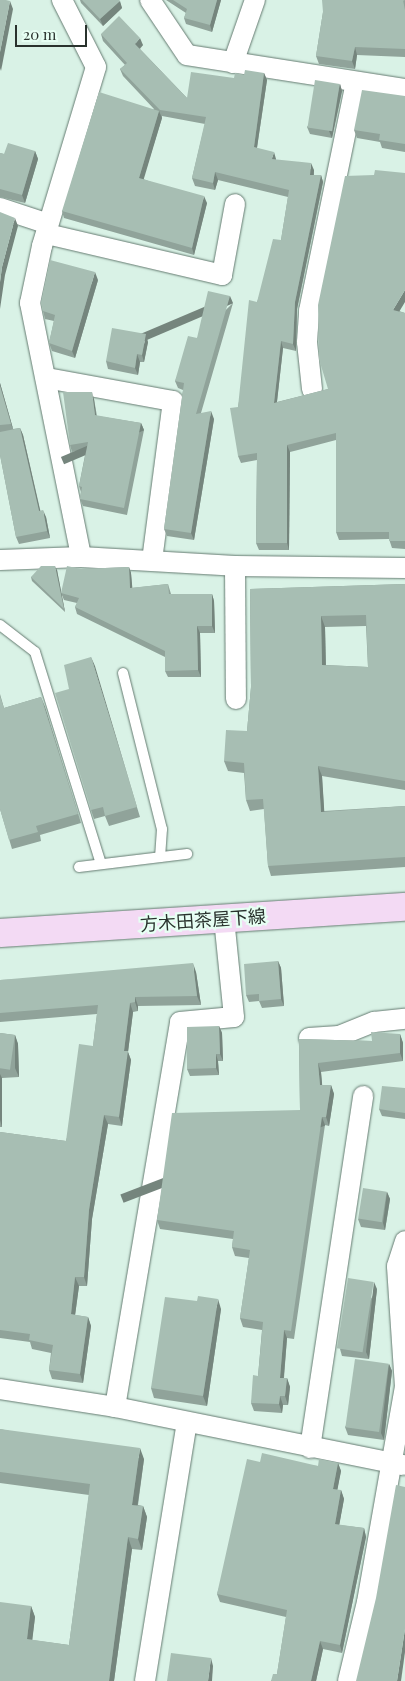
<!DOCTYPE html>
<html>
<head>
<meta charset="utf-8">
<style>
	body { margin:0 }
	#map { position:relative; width:405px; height:1681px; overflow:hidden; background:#d9f2e6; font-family:"Playfair Display","Noto Sans JP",serif }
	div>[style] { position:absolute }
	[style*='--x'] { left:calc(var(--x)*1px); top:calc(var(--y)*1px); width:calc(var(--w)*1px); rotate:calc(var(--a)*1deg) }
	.roads { filter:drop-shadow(0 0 1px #657b71) drop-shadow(0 0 1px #657b71) }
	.lane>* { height:10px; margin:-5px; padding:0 5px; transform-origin:5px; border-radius:5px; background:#fff }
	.street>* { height:20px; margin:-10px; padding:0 10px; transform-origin:10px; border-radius:10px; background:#fff }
	.secondary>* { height:28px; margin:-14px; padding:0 14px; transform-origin:14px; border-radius:14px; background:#f3daf4 }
	.wall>* { inset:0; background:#90a39a }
	.shaded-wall>* { inset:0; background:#75857d; transform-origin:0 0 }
	.building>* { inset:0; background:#a7beb3; transform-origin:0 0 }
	span { translate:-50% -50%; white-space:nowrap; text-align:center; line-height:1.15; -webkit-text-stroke:4.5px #e6fff3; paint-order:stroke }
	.street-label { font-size:18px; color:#29322d }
	.scale { position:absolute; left:15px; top:25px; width:72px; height:22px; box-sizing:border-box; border:2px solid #29322d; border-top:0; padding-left:6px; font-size:15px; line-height:18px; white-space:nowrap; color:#29322d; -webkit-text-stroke:4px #e6fff3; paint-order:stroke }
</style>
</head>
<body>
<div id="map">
	<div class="roads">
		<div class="lane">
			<i style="--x:0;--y:625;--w:44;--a:37.6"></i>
			<i style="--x:35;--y:652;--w:222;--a:72.7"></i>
			<i style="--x:123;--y:673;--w:161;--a:76"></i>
			<i style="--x:162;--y:829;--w:28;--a:94"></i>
			<i style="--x:79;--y:867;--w:109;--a:-6.9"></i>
		</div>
		<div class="street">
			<i style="--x:62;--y:0;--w:75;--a:63.1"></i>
			<i style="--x:96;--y:67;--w:187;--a:106.8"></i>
			<i style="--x:42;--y:246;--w:58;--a:101.9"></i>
			<i style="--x:30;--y:303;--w:259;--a:78.6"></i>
			<i style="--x:150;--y:0;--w:66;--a:56.1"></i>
			<i style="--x:187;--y:55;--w:221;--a:8.9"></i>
			<i style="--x:233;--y:63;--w:67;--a:-70.8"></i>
			<i style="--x:0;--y:208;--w:51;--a:18.4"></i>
			<i style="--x:47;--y:234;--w:180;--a:13.2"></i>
			<i style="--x:222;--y:275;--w:72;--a:-79.6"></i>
			<i style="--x:46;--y:378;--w:129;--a:10.3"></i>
			<i style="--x:173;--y:401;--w:160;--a:97.5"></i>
			<i style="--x:312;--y:389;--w:47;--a:-96.1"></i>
			<i style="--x:307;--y:342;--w:31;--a:-86"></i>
			<i style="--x:309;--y:311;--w:233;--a:-78.4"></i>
			<i style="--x:0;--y:560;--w:81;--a:-2.1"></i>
			<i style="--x:81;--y:557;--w:154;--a:3.3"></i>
			<i style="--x:235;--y:566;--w:170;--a:0.7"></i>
			<i style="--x:235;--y:566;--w:133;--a:89.6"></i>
			<i style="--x:309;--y:1038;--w:30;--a:-4"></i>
			<i style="--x:339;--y:1036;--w:38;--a:-22"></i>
			<i style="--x:374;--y:1022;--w:31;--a:-6"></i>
			<i style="--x:0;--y:1389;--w:116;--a:8.9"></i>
			<i style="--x:115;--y:1407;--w:294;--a:11.4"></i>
			<i style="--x:115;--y:1407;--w:390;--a:-80.4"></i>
			<i style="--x:180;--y:1022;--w:54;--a:-5.3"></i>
			<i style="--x:234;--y:1017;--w:99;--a:-95.8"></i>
			<i style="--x:310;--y:1448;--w:356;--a:-81.4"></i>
			<i style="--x:145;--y:1681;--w:261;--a:-80.8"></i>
			<i style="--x:348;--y:1681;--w:81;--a:-76.5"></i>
			<i style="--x:367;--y:1602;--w:218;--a:-80"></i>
			<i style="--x:405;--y:1387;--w:121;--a:-93.8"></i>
			<i style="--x:397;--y:1266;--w:26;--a:-72"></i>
		</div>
		<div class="secondary">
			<i style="--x:0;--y:933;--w:406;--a:-3.7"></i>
		</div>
	</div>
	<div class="wall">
		<i style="clip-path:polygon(80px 0,119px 0,122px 8px,103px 26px,81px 3px)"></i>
		<i style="clip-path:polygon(166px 0,221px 0,212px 32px,186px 24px,184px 18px,186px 13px)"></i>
		<i style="clip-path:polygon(405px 0,405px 57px,357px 55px,355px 69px,319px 64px,316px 56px,323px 12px)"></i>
		<i style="clip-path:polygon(101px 34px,143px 45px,140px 49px,187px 98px,244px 75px,264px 73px,267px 80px,257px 148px,276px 159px,276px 160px,314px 170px,314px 175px,321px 175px,323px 182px,297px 309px,296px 351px,283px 348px,277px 402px,328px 389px,399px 311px,405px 313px,405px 549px,392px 548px,389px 539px,339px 540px,336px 532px,336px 440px,290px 452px,289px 550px,259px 550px,256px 543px,257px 460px,241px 463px,238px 456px,238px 407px,257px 302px,281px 240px,288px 197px,218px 180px,215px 190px,195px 186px,192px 178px,205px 124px,162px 116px,162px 118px,143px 179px,207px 203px,194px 255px,64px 218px,62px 211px,154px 109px,123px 76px,120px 69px,125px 65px,103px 41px)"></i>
		<i style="clip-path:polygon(340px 84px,342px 91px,332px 138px,310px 134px,307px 127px)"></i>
		<i style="clip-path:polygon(405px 96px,405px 152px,382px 148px,380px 142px,357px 138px,354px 130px)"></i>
		<i style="clip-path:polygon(35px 151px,38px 159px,25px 203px,0 197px,0 153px,4px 154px)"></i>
		<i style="clip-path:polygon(98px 280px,75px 358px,52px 351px,49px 343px,54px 321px,45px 319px,43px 311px)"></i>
		<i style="clip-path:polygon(233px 303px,201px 413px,214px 419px,194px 540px,167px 536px,164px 529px,183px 390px,178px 388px,175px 381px,197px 338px)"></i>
		<i style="clip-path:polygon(148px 342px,144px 362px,140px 362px,138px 375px,108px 369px,106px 361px)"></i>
		<i style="clip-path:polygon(0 383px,13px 429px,20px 428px,23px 435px,40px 511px,46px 517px,50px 538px,19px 544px,16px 537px,0 455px)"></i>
		<i style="clip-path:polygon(94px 399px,97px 416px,141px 423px,144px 430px,127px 515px,83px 506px,80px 499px,81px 492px,79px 486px,86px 450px,72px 452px,70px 445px)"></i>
		<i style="clip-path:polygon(129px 567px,131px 573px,132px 588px,168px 584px,171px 594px,212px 594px,214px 601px,215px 633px,200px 633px,201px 677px,168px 677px,165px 671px,165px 657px,77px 614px,75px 607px,77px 603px,64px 600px,61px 593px,81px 569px)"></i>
		<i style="clip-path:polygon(57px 570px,65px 612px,32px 581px,31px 577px)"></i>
		<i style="clip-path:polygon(evenodd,405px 584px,405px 790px,322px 776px,324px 811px,405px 806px,405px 867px,271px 876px,268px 866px,264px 809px,250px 811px,246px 800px,244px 773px,228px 771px,224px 761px,247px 731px,251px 687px,250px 589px,405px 584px,366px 626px,368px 667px,326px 665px,325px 627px,366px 626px)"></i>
		<i style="clip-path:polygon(91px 657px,140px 817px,109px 826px,105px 816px,94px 819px,91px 810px,69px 689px)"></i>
		<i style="clip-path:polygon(0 694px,4px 708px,41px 697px,81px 823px,40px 835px,41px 841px,12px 849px,0 809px)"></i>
		<i style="clip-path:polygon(278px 961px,281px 968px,284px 1006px,262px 1008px,259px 1001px,249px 1002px,246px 995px)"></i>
		<i style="clip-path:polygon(196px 972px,201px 1005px,138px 1006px,138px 1011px,133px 1012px,128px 1052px,131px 1060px,122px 1126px,108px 1124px,92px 1219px,87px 1286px,79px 1286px,75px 1315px,88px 1317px,91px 1326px,83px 1383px,52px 1379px,49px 1370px,51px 1353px,32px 1349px,30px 1342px,0 1338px,0 1132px,66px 1141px,93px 1046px,97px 1014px,0 1022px,0 980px)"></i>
		<i style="clip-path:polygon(219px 1026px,222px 1033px,223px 1061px,218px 1061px,219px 1075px,190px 1076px,187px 1069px)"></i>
		<i style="clip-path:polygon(0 1033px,15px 1035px,18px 1044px,19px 1077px,2px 1078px,2px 1127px,0 1127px)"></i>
		<i style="clip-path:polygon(400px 1034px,403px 1043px,403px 1061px,321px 1072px,322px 1085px,331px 1085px,334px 1094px,329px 1126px,325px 1125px,294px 1339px,287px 1338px,284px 1378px,287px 1378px,290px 1387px,288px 1405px,283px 1405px,282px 1413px,254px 1411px,251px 1403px,258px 1376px,262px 1330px,243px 1327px,240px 1318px,249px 1258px,235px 1256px,232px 1247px,233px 1239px,160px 1229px,157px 1220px,300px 1110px,299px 1039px,372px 1041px)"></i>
		<i style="clip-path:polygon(405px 1088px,405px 1119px,382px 1116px,379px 1109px)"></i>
		<i style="clip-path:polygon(387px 1192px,390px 1199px,385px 1230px,361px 1227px,358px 1219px)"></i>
		<i style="clip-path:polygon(377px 1289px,369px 1359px,342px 1356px,340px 1349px)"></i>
		<i style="clip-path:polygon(197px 1301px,221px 1309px,207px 1406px,154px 1398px,151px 1388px)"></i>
		<i style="clip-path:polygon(389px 1364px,392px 1371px,384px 1440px,348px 1435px,345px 1427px)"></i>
		<i style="clip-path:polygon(0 1429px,144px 1459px,138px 1505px,143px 1506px,147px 1517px,142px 1550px,132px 1549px,114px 1681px,0 1681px,31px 1606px,35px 1617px,32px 1640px,69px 1645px,89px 1495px,0 1483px)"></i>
		<i style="clip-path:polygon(260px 1462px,318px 1466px,338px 1463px,341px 1471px,337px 1490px,341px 1490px,344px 1499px,339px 1525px,364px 1528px,366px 1537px,342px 1653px,323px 1649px,316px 1681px,271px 1681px,277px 1674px,286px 1617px,220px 1602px,217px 1594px)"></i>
	</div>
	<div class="shaded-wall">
		<i style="clip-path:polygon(217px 0,221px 0,212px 32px,210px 25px)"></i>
		<i style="clip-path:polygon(10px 1px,13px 9px,1px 71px,0 68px,0 52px)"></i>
		<i style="clip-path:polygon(120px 1px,122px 8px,103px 26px,100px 19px)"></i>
		<i style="clip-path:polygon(140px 38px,143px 45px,137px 51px,135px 44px)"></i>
		<i style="clip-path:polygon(355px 47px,357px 55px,355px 69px,352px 61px)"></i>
		<i style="clip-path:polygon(264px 73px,267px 80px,256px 154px,254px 147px)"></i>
		<i style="clip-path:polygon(340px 84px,342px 91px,332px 138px,329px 131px)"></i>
		<i style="clip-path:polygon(159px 111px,162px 118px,142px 185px,139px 178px)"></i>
		<i style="clip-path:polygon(35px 151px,38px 159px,25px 203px,22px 195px)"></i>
		<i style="clip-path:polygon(274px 152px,276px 159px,274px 166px,272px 159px)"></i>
		<i style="clip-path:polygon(311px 163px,314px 170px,313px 182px,310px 175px)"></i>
		<i style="clip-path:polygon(215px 172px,218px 180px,215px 190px,213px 183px)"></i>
		<i style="clip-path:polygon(321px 175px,323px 182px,297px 309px,296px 351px,293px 344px,295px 302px)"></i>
		<i style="clip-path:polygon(204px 196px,207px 203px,194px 255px,192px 248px)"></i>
		<i style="clip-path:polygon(15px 218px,18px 226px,5px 275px,0 309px,0 282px,2px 267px)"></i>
		<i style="clip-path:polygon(95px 272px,98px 280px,75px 358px,72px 351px)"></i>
		<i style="clip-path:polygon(405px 290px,405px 302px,396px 317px,393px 310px)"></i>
		<i style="left:230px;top:296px;width:8px;height:123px;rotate:67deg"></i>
		<i style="clip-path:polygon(146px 334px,148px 342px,144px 362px,142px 355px)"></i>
		<i style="clip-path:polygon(281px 341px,283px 348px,276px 410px,274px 403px)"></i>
		<i style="clip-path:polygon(137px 354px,140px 362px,138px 375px,135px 368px)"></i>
		<i style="clip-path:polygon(0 383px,14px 432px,11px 424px,0 386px)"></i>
		<i style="clip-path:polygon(92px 392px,94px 399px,97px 422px,95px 415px)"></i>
		<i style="clip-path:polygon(211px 411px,214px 419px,194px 540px,191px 533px)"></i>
		<i style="left:141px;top:423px;width:8px;height:87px;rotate:67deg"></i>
		<i style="clip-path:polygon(20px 428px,23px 435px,42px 518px,39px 511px)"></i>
		<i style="clip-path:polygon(287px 445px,290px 452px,289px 550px,287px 543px)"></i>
		<i style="clip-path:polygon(43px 510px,46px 517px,50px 538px,47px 531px)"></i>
		<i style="clip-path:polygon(55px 566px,57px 570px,65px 612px,64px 609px)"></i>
		<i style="clip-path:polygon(129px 567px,131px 573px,133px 595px,130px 588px)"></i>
		<i style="clip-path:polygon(212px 594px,214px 601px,215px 633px,212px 626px)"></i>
		<i style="clip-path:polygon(321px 616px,325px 627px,326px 675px,322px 665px)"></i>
		<i style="clip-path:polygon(197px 626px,200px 633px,201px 677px,198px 670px)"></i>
		<i style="clip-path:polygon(91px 657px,95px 666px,140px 817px,137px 807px)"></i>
		<i style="clip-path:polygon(41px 697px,45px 707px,81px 823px,78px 814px)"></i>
		<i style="clip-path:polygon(318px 766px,322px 776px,325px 822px,321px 812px)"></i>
		<i style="clip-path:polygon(278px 961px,281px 968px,284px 1006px,281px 999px)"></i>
		<i style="clip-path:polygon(193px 963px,196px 972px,201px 1005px,197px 996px)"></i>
		<i style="clip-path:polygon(135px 997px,138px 1006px,138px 1011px,135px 1002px)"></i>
		<i style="clip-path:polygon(130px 1003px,133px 1012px,128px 1052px,131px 1060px,122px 1126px,119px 1117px,124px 1051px)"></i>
		<i style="clip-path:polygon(219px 1026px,222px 1033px,223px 1061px,220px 1054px)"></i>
		<i style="clip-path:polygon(400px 1034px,403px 1043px,403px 1061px,400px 1053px)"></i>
		<i style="clip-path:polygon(15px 1035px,18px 1044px,19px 1077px,15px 1068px)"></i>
		<i style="clip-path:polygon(216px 1054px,218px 1061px,219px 1075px,216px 1068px)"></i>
		<i style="clip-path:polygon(318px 1063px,321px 1072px,323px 1094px,320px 1085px)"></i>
		<i style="clip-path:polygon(0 1074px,2px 1078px,2px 1127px,0 1120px)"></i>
		<i style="clip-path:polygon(331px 1085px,334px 1094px,329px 1126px,326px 1117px)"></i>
		<i style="clip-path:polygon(104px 1115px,108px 1124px,92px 1219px,87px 1286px,84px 1277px,89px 1210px)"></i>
		<i style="left:322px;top:1117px;width:9px;height:216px;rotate:69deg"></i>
		<i style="clip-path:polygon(387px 1192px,390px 1199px,385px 1230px,383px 1223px)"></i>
		<i style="clip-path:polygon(75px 1277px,79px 1286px,74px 1323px,71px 1314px)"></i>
		<i style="clip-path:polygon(374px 1282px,377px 1289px,369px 1359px,366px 1352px)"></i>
		<i style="clip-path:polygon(218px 1299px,221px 1309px,207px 1406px,203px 1396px)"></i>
		<i style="clip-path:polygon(88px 1317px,91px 1326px,83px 1383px,80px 1374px)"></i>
		<i style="clip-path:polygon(284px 1330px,287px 1338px,283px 1386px,280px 1378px)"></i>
		<i style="clip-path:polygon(389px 1364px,392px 1371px,384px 1440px,381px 1433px)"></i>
		<i style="clip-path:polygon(287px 1378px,290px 1387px,288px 1405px,285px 1396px)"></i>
		<i style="clip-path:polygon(280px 1396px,283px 1405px,282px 1413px,279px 1404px)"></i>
		<i style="clip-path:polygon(140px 1448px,144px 1459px,136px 1516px,132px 1505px)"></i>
		<i style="clip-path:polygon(338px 1463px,341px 1471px,336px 1497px,333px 1489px)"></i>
		<i style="clip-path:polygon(341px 1490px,344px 1499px,338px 1532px,335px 1524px)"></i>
		<i style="clip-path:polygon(143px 1506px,147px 1517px,142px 1550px,138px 1539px)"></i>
		<i style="clip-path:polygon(364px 1528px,366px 1537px,342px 1653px,340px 1645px)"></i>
		<i style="clip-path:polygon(128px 1537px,132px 1549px,114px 1681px,109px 1681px)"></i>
		<i style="clip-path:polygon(31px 1606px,35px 1617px,31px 1651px,27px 1639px)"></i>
		<i style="clip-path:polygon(405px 1629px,405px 1652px,401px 1681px,397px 1681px)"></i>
		<i style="clip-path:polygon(320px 1641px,323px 1649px,316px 1681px,311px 1681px)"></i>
		<i style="clip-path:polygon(211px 1658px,213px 1666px,212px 1681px,208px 1681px)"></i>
	</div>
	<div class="building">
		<i style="clip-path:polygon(0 0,6px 0,10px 1px,0 52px)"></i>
		<i style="clip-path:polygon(82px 0,119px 0,120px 1px,100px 19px)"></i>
		<i style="clip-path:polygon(173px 0,217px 0,210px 25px,184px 18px,187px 9px)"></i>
		<i style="clip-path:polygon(322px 0,403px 0,405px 10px,405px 49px,355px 47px,352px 61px,316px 56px,323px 12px)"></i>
		<i style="clip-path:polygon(119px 16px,140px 38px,135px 44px,187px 98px,191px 72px,234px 78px,235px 73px,244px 75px,245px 70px,264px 73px,254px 147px,274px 152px,272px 159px,311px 163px,310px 175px,321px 175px,295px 302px,293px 344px,281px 341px,274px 403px,328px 389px,319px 359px,318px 305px,345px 176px,374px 175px,375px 170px,405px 173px,405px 290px,393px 310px,405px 313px,405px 541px,389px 541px,389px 532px,336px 532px,336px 433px,287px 445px,287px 543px,256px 543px,257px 453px,238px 456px,230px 408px,238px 407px,249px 300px,257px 302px,273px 239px,281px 240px,289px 190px,215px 172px,213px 183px,192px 178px,206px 117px,160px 110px,120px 69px,127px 63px,101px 34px)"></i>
		<i style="left:315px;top:80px;width:25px;height:48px;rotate:9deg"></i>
		<i style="clip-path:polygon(362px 90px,405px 96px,405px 144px,379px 140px,380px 134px,354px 130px)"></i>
		<i style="clip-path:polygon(99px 92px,159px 111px,139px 178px,204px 196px,192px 248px,62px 211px)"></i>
		<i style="clip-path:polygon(8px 143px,35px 151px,22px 195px,0 189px,0 153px,4px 154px)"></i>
		<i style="clip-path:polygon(0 212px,15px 218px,2px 267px,0 282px)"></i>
		<i style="clip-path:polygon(50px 260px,95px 272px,72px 351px,49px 343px,55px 315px,43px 311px,41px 303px)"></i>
		<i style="clip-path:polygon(208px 291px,230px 296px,196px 414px,211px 411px,191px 533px,164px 529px,184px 383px,175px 381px,188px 336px,197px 338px)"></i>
		<i style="clip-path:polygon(112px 328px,146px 334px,142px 355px,137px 354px,135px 368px,106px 361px)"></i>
		<i style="clip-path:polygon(0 386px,11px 424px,0 425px)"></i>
		<i style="clip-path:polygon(63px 392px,92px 392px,95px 415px,141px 423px,124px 508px,80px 499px,82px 487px,79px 486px,88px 442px,70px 445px)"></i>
		<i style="clip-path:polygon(20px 428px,39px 511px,43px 510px,47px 531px,16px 537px,0 455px,0 432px)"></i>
		<i style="clip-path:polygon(41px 566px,55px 566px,64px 609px,31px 577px)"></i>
		<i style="clip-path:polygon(67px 566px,81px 569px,129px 567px,130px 588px,168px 584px,169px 594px,212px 594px,212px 626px,197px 626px,198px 670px,165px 671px,165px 651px,75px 607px,79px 598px,61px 593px)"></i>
		<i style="clip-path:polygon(evenodd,405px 584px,405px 781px,318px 766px,321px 812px,405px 806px,405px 857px,268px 866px,263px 799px,246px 800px,244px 763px,224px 761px,226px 730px,247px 731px,251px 687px,250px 589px,405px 584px,366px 615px,368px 667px,322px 665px,321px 616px,366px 615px)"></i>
		<i style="clip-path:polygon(91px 657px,137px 807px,105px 816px,103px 807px,91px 810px,55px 693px,69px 689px,64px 665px)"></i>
		<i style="clip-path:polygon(0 696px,4px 708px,41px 697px,78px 814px,36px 826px,38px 832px,9px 840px,0 809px)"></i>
		<i style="clip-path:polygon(278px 961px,281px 999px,259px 1001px,259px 994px,246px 995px,244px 964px)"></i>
		<i style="clip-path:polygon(193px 963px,197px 996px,135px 997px,135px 1002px,130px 1003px,124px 1051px,128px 1051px,119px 1117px,104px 1115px,89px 1210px,84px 1277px,75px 1277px,71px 1314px,88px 1317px,80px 1374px,49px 1370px,53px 1345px,29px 1340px,30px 1334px,0 1330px,0 1132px,66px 1141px,79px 1044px,93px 1046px,98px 1005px,0 1013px,0 980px)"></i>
		<i style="clip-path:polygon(219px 1026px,220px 1054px,216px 1054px,216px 1068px,187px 1069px,187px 1027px)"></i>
		<i style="clip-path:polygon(371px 1032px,400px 1034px,400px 1053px,318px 1063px,320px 1085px,331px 1085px,326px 1117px,322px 1117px,291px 1331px,284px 1330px,280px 1378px,287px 1378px,285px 1396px,280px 1396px,279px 1404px,251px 1403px,253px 1375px,258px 1376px,263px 1322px,240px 1318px,250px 1250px,232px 1247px,234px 1231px,157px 1220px,172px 1113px,300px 1110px,299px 1039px,372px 1041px)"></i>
		<i style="left:0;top:1033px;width:15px;height:35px;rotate:8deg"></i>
		<i style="clip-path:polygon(382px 1086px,405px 1088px,405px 1113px,379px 1109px)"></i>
		<i style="left:363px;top:1188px;width:24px;height:31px;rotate:9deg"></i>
		<i style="left:348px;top:1278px;width:26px;height:71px;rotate:9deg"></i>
		<i style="clip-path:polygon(198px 1296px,218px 1299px,203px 1396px,151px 1388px,165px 1297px,197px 1301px)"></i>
		<i style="left:355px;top:1359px;width:34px;height:69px;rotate:8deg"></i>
		<i style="clip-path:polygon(0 1429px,140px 1448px,132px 1505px,143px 1506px,138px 1539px,128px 1537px,109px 1681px,0 1681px,0 1602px,31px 1606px,27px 1639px,69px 1645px,90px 1484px,0 1472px)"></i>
		<i style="clip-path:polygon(262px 1453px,318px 1466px,319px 1459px,338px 1463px,333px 1489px,341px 1490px,335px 1524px,364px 1528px,340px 1645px,320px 1641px,311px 1681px,271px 1681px,273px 1674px,277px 1674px,287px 1610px,217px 1594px,247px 1459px,260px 1462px)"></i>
		<i style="clip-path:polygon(396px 1485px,405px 1487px,405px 1629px,397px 1681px,398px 1681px,356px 1681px,376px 1598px)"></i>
		<i style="clip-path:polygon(171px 1653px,211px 1658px,208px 1681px,167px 1681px)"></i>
	</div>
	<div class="street-label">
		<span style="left:203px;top:920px;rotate:-4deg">方木田茶屋下線</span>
	</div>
	<div class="scale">20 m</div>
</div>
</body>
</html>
